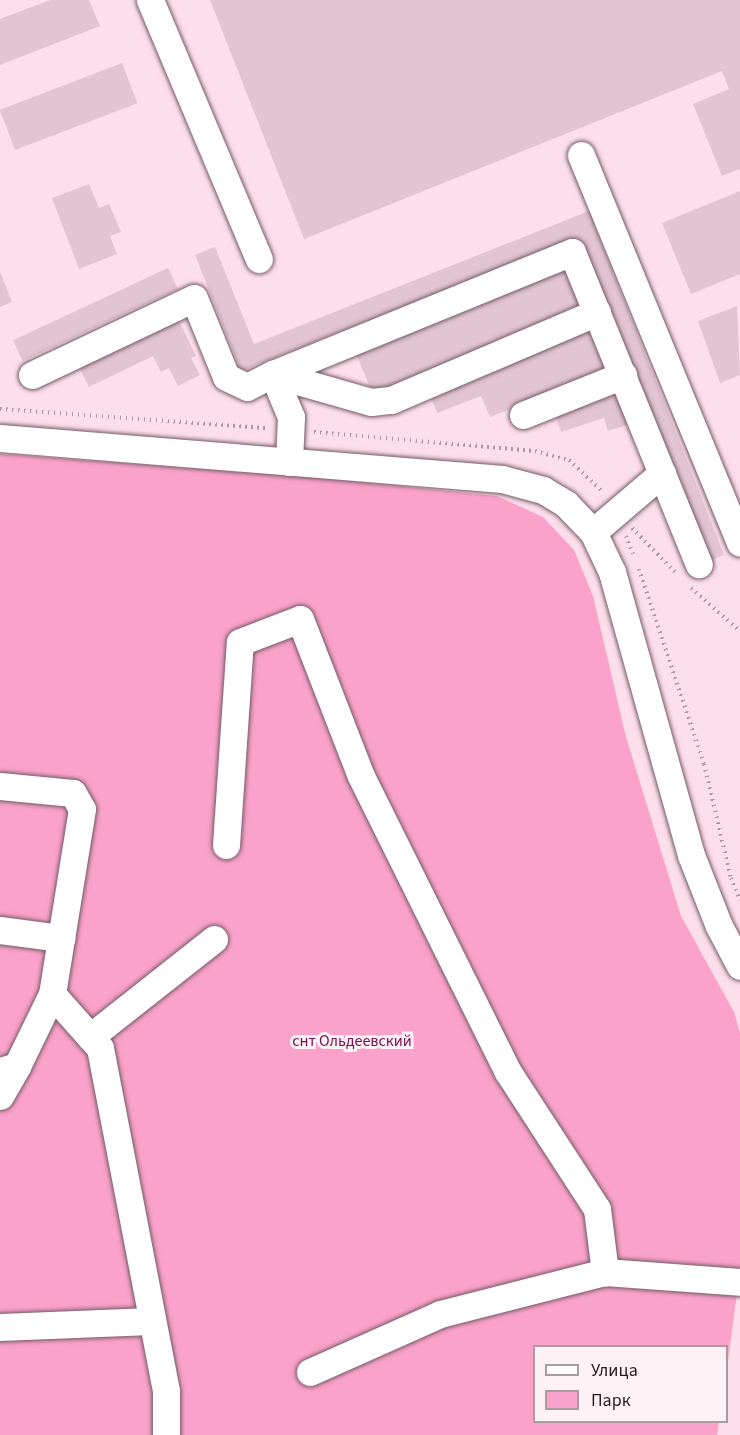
<!DOCTYPE html>
<html>
<head>
<meta charset="utf-8">
<style>
	body { margin:0 }
	#map { position:relative; width:740px; height:1435px; overflow:hidden; background:#fddfeb; font-family:"Source Sans 3",sans-serif }
	div>[style] { position:absolute }
	[style*='--x'] { left:calc(var(--x)*1px); top:calc(var(--y)*1px); width:calc(var(--w)*1px); rotate:calc(var(--a)*1deg) }
	.green>* { inset:0; background:#fba2ca }
	.building>* { inset:0; background:#e2c5d1; transform-origin:0 0 }
	.path>* { height:4px; margin-top:-2px; transform-origin:0; background:repeating-linear-gradient(90deg,#af98a1 0 1.5px,transparent 0 6px) }
	.roads { filter:drop-shadow(0 0 2px #755b66) drop-shadow(0 0 2px #755b66) }
	.minor>* { height:27px; margin:-13.5px; padding:0 13.5px; transform-origin:13.5px; border-radius:13.5px; background:#fff }
	span { translate:-50% -50%; white-space:nowrap; text-align:center; line-height:1.15; -webkit-text-stroke:6px #fef2f7; paint-order:stroke }
	.park-label { font-size:16px; color:#78104c }
	.legend { position:absolute; left:533px; top:1345px; width:195px; height:78px; box-sizing:border-box; background:#fef2f7; border:2px solid #a89ca1; margin:0; padding:8px 10px; list-style:none; font-size:18px; color:#261b20 }
	.legend li { display:flex; align-items:center; gap:12px; height:30px }
	.legend b { width:30px; border:2px solid #a89ca1 }
</style>
</head>
<body>
<div id="map">
	<div class="green">
		<i style="clip-path:polygon(0 454px,311px 477px,497px 496px,543px 517px,574px 550px,593px 596px,626px 737px,681px 916px,734px 1012px,740px 1033px,740px 1271px,727px 1368px,726px 1346px,534px 1346px,534px 1422px,719px 1422px,717px 1435px,0 1435px)"></i>
	</div>
	<div class="building">
		<i style="clip-path:polygon(50px 0,89px 0,100px 26px,0 65px,0 19px)"></i>
		<i style="clip-path:polygon(210px 0,740px 0,740px 169px,722px 176px,693px 104px,729px 89px,722px 71px,304px 239px)"></i>
		<i style="left:122px;top:63px;width:43px;height:131px;rotate:69deg"></i>
		<i style="clip-path:polygon(89px 184px,99px 208px,109px 204px,121px 232px,110px 236px,117px 254px,79px 269px,52px 198px)"></i>
		<i style="clip-path:polygon(740px 191px,740px 274px,691px 294px,662px 223px)"></i>
		<i style="clip-path:polygon(589px 211px,724px 555px,706px 562px,578px 238px,241px 371px,195px 255px,215px 247px,254px 344px)"></i>
		<i style="left:567px;top:265px;width:44px;height:229px;rotate:67deg"></i>
		<i style="left:168px;top:268px;width:23px;height:171px;rotate:65deg"></i>
		<i style="clip-path:polygon(0 272px,12px 302px,0 307px)"></i>
		<i style="clip-path:polygon(737px 306px,740px 375px,720px 383px,698px 321px)"></i>
		<i style="clip-path:polygon(177px 317px,196px 356px,191px 358px,200px 375px,178px 386px,169px 368px,161px 372px,153px 356px,89px 387px,78px 365px)"></i>
		<i style="clip-path:polygon(593px 328px,610px 371px,490px 417px,481px 396px,437px 413px,429px 392px)"></i>
		<i style="clip-path:polygon(619px 393px,630px 424px,608px 431px,604px 418px,561px 432px,555px 414px)"></i>
	</div>
	<div class="path">
		<i style="--x:0;--y:409;--w:268;--a:4.1"></i>
		<i style="--x:314;--y:432;--w:222;--a:4.9"></i>
		<i style="--x:535;--y:451;--w:35;--a:15"></i>
		<i style="--x:569;--y:460;--w:47;--a:43.3"></i>
		<i style="--x:632;--y:528;--w:62;--a:45.7"></i>
		<i style="--x:626;--y:536;--w:19;--a:69"></i>
		<i style="--x:639;--y:569;--w:206;--a:71.6"></i>
		<i style="--x:704;--y:764;--w:117;--a:76.7"></i>
		<i style="--x:731;--y:878;--w:24;--a:68"></i>
		<i style="--x:691;--y:588;--w:65;--a:41.3"></i>
	</div>
	<div class="roads">
		<div class="minor">
			<i style="--x:150;--y:0;--w:281;--a:67.2"></i>
			<i style="--x:581;--y:155;--w:419;--a:67.7"></i>
			<i style="--x:32;--y:375;--w:179;--a:-25.4"></i>
			<i style="--x:194;--y:298;--w:85;--a:67.9"></i>
			<i style="--x:226;--y:377;--w:23;--a:25"></i>
			<i style="--x:247;--y:387;--w:29;--a:-27"></i>
			<i style="--x:273;--y:374;--w:102;--a:15.9"></i>
			<i style="--x:371;--y:402;--w:20;--a:-6"></i>
			<i style="--x:391;--y:400;--w:224;--a:-23.1"></i>
			<i style="--x:523;--y:415;--w:108;--a:-21.8"></i>
			<i style="--x:0;--y:438;--w:504;--a:4.67"></i>
			<i style="--x:502;--y:479;--w:42;--a:15"></i>
			<i style="--x:543;--y:490;--w:27;--a:31"></i>
			<i style="--x:566;--y:504;--w:39;--a:46"></i>
			<i style="--x:593;--y:532;--w:44;--a:64.6"></i>
			<i style="--x:612;--y:572;--w:294;--a:74.4"></i>
			<i style="--x:691;--y:855;--w:76;--a:68.5"></i>
			<i style="--x:719;--y:926;--w:45;--a:62.3"></i>
			<i style="--x:289;--y:462;--w:45;--a:-87.5"></i>
			<i style="--x:291;--y:417;--w:47;--a:-112.7"></i>
			<i style="--x:273;--y:374;--w:323;--a:-22.2"></i>
			<i style="--x:572;--y:252;--w:337;--a:67.9"></i>
			<i style="--x:593;--y:532;--w:91;--a:-40.5"></i>
			<i style="--x:0;--y:786;--w:73;--a:5.5"></i>
			<i style="--x:73;--y:793;--w:18;--a:61"></i>
			<i style="--x:82;--y:809;--w:187;--a:99.2"></i>
			<i style="--x:52;--y:994;--w:72;--a:48.4"></i>
			<i style="--x:100;--y:1048;--w:349;--a:79.1"></i>
			<i style="--x:166;--y:1391;--w:44;--a:90"></i>
			<i style="--x:226;--y:845;--w:203;--a:-86.1"></i>
			<i style="--x:240;--y:642;--w:64;--a:-21"></i>
			<i style="--x:300;--y:619;--w:168;--a:68.8"></i>
			<i style="--x:361;--y:776;--w:330;--a:63.6"></i>
			<i style="--x:508;--y:1072;--w:163;--a:57"></i>
			<i style="--x:597;--y:1209;--w:64;--a:82.8"></i>
			<i style="--x:0;--y:930;--w:62;--a:7.5"></i>
			<i style="--x:90;--y:1037;--w:158;--a:-38.3"></i>
			<i style="--x:0;--y:1071;--w:18;--a:-16"></i>
			<i style="--x:17;--y:1066;--w:80;--a:-64.1"></i>
			<i style="--x:0;--y:1096;--w:34;--a:-60"></i>
			<i style="--x:0;--y:1327;--w:150;--a:-2.3"></i>
			<i style="--x:310;--y:1372;--w:142;--a:-24"></i>
			<i style="--x:440;--y:1314;--w:170;--a:-14.3"></i>
			<i style="--x:605;--y:1272;--w:135;--a:4.2"></i>
		</div>
	</div>
	<div class="park-label">
		<span style="left:352px;top:1041px">снт Ольдеевский</span>
	</div>
	<ul class="legend">
	<li><b style="height:8px;background:#fff"></b>Улица</li>
	<li><b style="height:16px;background:#fba2ca"></b>Парк</li>
	</ul>
</div>
</body>
</html>
